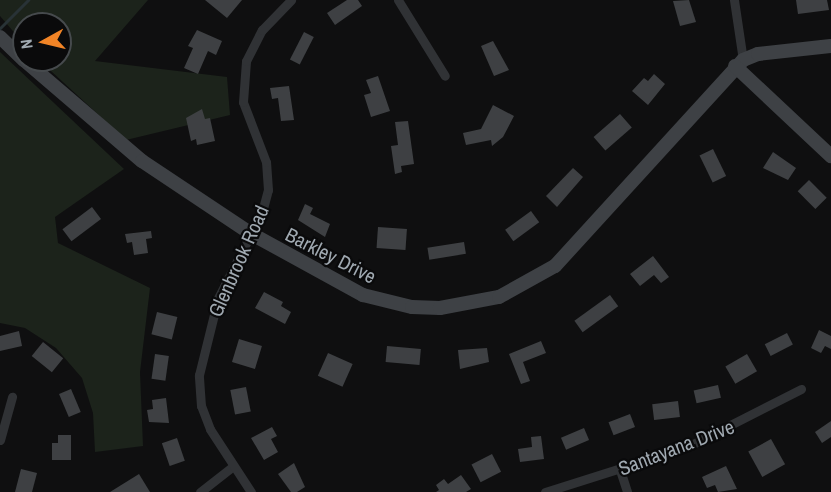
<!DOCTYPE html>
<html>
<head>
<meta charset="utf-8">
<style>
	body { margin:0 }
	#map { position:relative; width:831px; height:492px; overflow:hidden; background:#0f0f10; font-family:"Archivo Narrow",sans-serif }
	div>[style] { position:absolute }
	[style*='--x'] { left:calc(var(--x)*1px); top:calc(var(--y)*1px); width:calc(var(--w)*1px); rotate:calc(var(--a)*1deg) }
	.green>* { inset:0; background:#1c231b }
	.stream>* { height:3px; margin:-1.5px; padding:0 1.5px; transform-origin:1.5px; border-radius:1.5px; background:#283236 }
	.building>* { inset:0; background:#3e4043; transform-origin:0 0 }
	.street>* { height:9px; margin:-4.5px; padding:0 4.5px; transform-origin:4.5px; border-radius:4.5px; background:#303235 }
	.secondary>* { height:14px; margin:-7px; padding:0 7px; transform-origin:7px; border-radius:7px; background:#3e4145 }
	span { translate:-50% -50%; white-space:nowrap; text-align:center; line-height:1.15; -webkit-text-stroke:4.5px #0a0a0b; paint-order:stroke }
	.street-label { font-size:20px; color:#a0a9b1 }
	.north { position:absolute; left:12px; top:12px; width:60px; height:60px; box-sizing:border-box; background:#0a0a0b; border:2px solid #464a4d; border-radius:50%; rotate:262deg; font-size:16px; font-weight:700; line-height:24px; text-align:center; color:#a0a9b1 }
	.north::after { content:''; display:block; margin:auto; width:21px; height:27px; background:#f18426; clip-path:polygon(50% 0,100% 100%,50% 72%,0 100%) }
</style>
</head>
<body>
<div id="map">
	<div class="green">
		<i style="clip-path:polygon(0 0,148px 0,95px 61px,227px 77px,230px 115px,126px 140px,39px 60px,60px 60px,60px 24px,24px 24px,24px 44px,0 16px)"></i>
		<i style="clip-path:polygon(0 52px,124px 169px,55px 217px,58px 243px,150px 288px,140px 372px,143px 446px,95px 452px,93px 413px,82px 378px,56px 348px,25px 328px,0 323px)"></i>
	</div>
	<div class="stream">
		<i style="--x:0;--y:28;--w:40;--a:-45"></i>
	</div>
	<div class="building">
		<i style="clip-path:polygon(205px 0,242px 0,227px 18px)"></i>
		<i style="clip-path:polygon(347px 0,358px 0,362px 6px,335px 25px,327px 13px)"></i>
		<i style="clip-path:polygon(689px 0,696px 22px,680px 26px,673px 1px)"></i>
		<i style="clip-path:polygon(796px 0,827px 0,829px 10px,798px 14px)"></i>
		<i style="clip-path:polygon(197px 30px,222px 41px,216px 55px,208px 51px,198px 74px,184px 68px,193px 48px,188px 46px)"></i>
		<i style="left:304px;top:32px;width:11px;height:31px;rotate:27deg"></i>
		<i style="clip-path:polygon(493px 41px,509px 70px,494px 76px,481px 46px)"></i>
		<i style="clip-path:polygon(654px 74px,665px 84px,648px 105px,632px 91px,644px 78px,648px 81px)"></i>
		<i style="clip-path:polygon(378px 76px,390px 111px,371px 117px,364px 95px,371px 93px,366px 80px)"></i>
		<i style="clip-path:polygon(289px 86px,294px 120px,281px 121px,278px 98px,272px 99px,270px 88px)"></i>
		<i style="clip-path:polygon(493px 105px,514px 116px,503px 137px,492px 146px,491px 140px,466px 145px,463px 133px,481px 129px)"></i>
		<i style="clip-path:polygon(202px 109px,205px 119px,210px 118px,215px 141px,197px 145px,196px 139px,191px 141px,186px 118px)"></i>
		<i style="left:620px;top:114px;width:18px;height:35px;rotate:49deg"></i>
		<i style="clip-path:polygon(408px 121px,414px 164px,401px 166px,402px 172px,395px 174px,391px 146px,398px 145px,395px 122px)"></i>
		<i style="left:713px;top:149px;width:30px;height:15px;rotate:64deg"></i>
		<i style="clip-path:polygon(773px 152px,796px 168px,788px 180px,763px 168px)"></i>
		<i style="clip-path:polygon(573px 168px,583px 177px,557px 207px,546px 196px)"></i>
		<i style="left:809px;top:180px;width:25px;height:16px;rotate:45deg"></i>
		<i style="clip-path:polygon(305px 204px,313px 208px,310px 214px,330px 224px,325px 237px,298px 220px)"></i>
		<i style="left:92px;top:207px;width:15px;height:37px;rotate:53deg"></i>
		<i style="left:531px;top:211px;width:14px;height:32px;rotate:54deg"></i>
		<i style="left:378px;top:227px;width:29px;height:21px;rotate:4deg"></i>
		<i style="clip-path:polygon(151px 231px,152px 238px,146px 239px,148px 253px,134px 255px,132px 242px,127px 243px,125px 234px)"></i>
		<i style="left:464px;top:242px;width:12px;height:37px;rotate:81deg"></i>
		<i style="clip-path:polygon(653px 256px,669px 277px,661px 283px,654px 275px,640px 286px,630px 274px)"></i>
		<i style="clip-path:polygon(264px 292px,283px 302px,281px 306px,291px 312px,285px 324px,255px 308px)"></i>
		<i style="left:610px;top:295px;width:14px;height:44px;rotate:54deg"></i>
		<i style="left:157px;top:312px;width:21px;height:23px;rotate:14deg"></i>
		<i style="clip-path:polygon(819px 330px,831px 336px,831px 349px,825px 346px,821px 353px,811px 348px)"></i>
		<i style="clip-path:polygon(19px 331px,22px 346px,0 351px,0 336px)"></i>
		<i style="left:787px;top:333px;width:13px;height:25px;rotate:63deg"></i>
		<i style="left:239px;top:339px;width:24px;height:24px;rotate:17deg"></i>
		<i style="clip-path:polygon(541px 341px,546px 353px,523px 362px,530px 381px,521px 384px,509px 354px)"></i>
		<i style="left:43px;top:342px;width:26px;height:18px;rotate:39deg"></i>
		<i style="left:387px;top:346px;width:34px;height:16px;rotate:5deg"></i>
		<i style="clip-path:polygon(487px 348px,489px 362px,460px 369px,458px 350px)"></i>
		<i style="left:328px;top:353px;width:27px;height:25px;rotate:24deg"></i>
		<i style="left:155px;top:354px;width:14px;height:25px;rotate:8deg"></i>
		<i style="left:747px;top:354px;width:20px;height:25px;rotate:60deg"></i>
		<i style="left:718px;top:385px;width:13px;height:25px;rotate:77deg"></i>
		<i style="left:246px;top:387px;width:25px;height:16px;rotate:79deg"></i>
		<i style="left:71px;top:389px;width:25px;height:13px;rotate:67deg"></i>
		<i style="clip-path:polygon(166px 398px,169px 423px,149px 422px,147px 410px,153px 409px,152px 400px)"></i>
		<i style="left:678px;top:401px;width:16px;height:26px;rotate:83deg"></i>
		<i style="left:630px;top:414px;width:14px;height:23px;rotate:69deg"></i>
		<i style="clip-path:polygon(831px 421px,831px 437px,822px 443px,815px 432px)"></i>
		<i style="clip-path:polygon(272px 427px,277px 436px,271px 439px,278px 452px,264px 460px,251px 438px)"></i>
		<i style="left:584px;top:428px;width:13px;height:25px;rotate:67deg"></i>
		<i style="clip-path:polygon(58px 435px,71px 435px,71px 460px,52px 460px,52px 443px,58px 443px)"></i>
		<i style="clip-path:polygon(541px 436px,544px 459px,520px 462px,518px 449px,532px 447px,531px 437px)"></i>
		<i style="left:177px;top:438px;width:24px;height:16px;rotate:71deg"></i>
		<i style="left:771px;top:439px;width:29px;height:26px;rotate:61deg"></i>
		<i style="left:492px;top:454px;width:20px;height:23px;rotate:63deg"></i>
		<i style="clip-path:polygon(294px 463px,305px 487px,297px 492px,291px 492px,278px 474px)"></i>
		<i style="clip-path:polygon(726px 466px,737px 489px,718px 492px,715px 485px,707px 488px,702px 477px)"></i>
		<i style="clip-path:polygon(21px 469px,37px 473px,32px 492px,15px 492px)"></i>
		<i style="clip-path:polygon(139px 474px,150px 492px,110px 492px)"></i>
		<i style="clip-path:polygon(461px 475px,471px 489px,466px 492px,436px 492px,439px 490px,436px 485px,444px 479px,448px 484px)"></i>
	</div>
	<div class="street">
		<i style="--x:398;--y:0;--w:89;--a:58.3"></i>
		<i style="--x:734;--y:0;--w:61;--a:81.5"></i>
		<i style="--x:0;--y:440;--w:45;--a:-74.4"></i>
		<i style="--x:620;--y:470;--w:23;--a:72"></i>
		<i style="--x:200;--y:492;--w:41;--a:-38"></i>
		<i style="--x:251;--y:492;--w:75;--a:-123.1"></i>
		<i style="--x:210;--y:429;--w:25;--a:-111"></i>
		<i style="--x:201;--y:406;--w:31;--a:-94"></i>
		<i style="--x:199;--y:375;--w:79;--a:-76.1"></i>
		<i style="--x:218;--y:298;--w:97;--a:-62.9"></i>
		<i style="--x:262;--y:212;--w:23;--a:-75"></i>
		<i style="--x:268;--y:190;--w:28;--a:-94"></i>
		<i style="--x:266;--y:162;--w:64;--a:-111"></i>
		<i style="--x:243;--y:102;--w:41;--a:-85.8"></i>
		<i style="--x:246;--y:61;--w:35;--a:-63"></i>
		<i style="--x:262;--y:30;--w:42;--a:-46"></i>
		<i style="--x:545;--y:492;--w:149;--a:-17.6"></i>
		<i style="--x:687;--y:447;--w:128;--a:-27"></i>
	</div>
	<div class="secondary">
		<i style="--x:0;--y:37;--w:33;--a:44"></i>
		<i style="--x:24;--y:60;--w:155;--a:40.6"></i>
		<i style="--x:142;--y:161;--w:130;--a:33.7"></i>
		<i style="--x:250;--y:233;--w:129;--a:28.8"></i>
		<i style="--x:363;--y:295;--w:50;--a:13.8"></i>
		<i style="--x:412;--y:307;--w:28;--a:2"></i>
		<i style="--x:440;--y:308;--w:60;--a:-10.6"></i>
		<i style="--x:499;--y:297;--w:64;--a:-29"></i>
		<i style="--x:555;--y:266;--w:279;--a:-47.6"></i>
		<i style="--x:743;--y:60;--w:16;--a:-22"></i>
		<i style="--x:758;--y:54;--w:73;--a:-6.3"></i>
		<i style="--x:735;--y:66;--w:132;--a:43.2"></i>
	</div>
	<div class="street-label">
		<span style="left:331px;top:255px;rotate:27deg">Barkley Drive</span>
		<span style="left:238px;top:261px;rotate:-66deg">Glenbrook Road</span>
		<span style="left:676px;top:447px;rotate:-21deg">Santayana Drive</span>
	</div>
	<div class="north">N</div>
</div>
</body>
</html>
